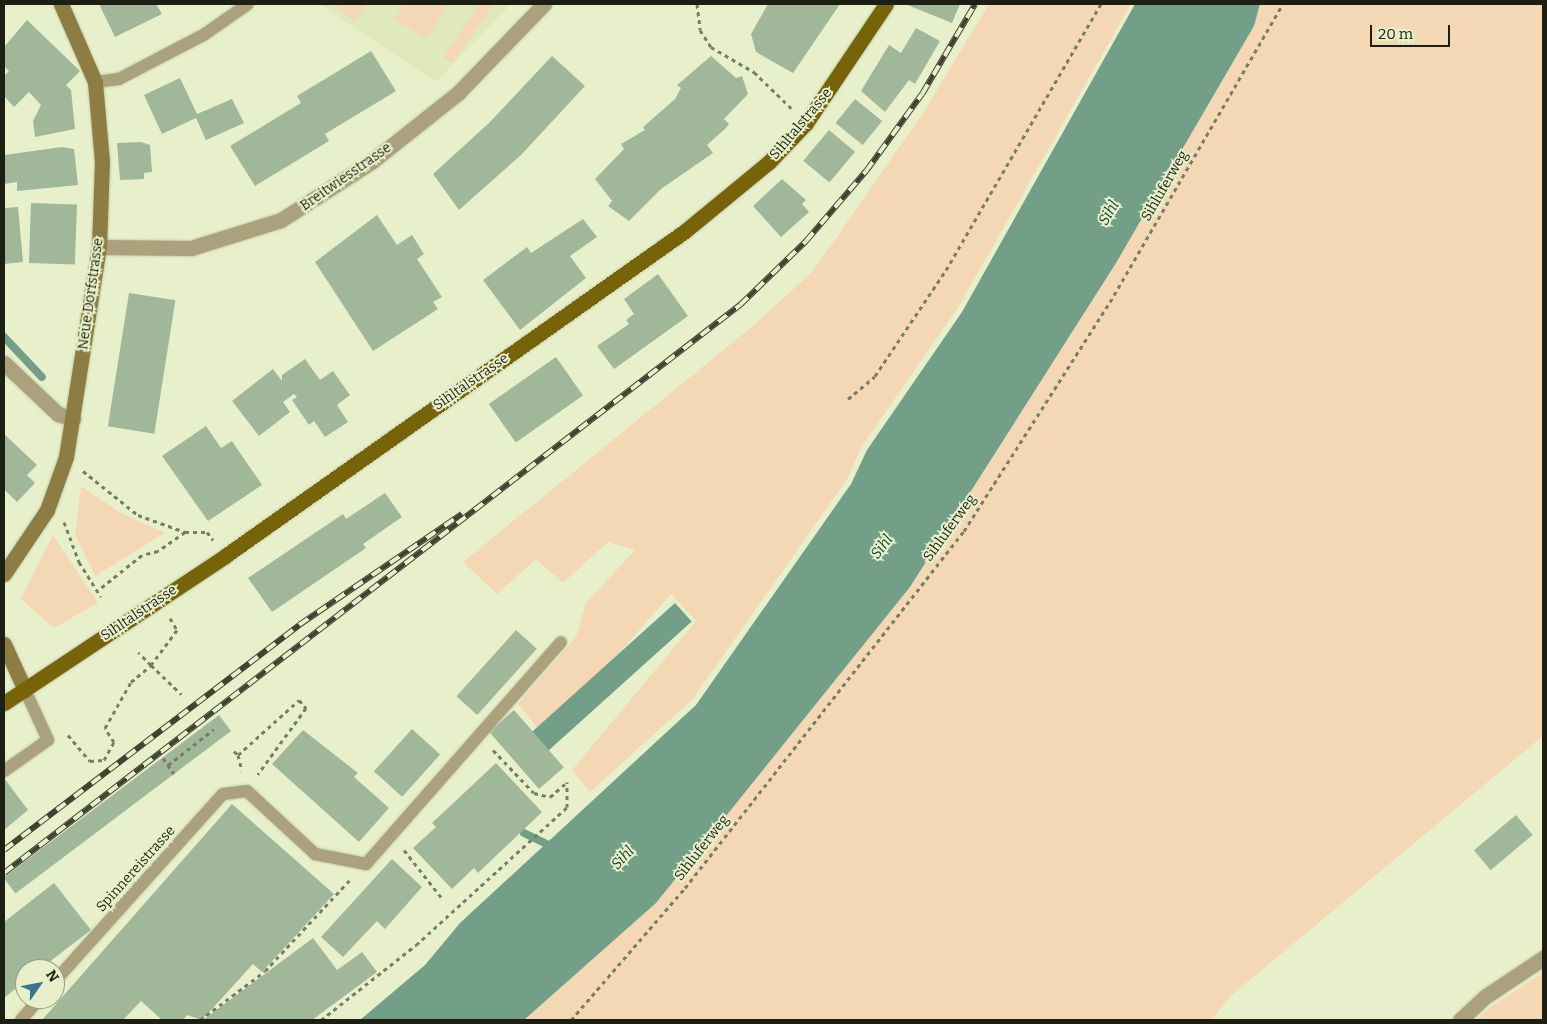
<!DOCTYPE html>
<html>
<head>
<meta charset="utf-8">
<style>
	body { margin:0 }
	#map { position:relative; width:1547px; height:1024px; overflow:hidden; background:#e8f0cb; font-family:Bitter,serif }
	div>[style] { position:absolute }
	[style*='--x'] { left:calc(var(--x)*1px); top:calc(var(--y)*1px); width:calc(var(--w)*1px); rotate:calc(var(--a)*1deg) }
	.built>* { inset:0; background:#e0e9bc }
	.green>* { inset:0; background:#f4d8b6 }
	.water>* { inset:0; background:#739e88; transform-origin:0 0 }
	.stream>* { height:8px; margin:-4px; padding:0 4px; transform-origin:4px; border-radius:4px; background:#739e88 }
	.building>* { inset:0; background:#a0b79a; transform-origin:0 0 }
	.path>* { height:3px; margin-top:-1.5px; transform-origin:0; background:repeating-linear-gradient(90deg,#787d65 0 4px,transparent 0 8px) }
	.roads { filter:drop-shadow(0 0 1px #c3caaa) drop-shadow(0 0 1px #c3caaa) }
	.lane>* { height:12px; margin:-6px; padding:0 6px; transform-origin:6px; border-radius:6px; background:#aba17c }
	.street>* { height:15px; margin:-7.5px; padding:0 7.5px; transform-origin:7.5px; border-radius:7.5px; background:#aba17c }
	.secondary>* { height:15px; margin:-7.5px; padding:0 7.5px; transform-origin:7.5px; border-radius:7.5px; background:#8d7d43 }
	.primary>* { height:15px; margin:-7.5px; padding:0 7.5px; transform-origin:7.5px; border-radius:7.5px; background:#77630a }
	.rail>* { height:5.5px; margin-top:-2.75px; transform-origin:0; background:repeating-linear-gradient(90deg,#e8f0cb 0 11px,#404331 0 22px); box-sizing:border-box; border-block:1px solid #404331 }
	span { translate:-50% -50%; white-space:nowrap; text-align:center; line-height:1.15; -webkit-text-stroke:4px #e8f0cb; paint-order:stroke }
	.street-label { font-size:14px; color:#1c1f11 }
	.water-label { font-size:15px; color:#0f4831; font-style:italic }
	.frame { position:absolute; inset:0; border:5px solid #1c1f11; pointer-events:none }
	.north { position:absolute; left:15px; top:959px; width:50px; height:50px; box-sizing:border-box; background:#e8f0cb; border:1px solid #969c81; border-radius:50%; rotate:57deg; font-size:14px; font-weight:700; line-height:20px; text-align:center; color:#1c1f11 }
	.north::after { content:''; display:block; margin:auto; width:18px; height:22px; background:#3c758f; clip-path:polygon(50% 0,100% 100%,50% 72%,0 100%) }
	.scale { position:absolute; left:1370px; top:25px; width:80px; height:22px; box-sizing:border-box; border:2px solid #1c1f11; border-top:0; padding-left:6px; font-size:15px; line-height:18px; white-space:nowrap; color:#1c1f11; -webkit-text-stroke:4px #e8f0cb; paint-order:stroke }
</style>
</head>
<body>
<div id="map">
	<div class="built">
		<i style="clip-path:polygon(318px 4px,511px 4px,436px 82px)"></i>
	</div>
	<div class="green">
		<i style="clip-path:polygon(333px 4px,367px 4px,355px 21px)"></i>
		<i style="clip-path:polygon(403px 4px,448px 4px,427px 39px,394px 19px)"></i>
		<i style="clip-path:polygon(479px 4px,494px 4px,453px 63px,443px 58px)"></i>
		<i style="clip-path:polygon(989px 4px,1131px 4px,959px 306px,862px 446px,847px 479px,692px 700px,590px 792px,572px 770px,696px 621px,671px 594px,545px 737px,518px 704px,576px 637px,586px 603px,635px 550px,608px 542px,563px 583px,536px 559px,497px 594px,463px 562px,754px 325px,813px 271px,921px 116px)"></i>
		<i style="clip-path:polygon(1260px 4px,1543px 4px,1543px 736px,1233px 994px,1211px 1020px,524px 1020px,656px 903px,910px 587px,1116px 263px,1254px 26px)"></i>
		<i style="clip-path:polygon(81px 486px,121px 513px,165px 533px,95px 576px,75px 535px)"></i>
		<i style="clip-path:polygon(53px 535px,98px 603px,54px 628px,21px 599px)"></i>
		<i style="clip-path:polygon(1543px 973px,1543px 1020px,1476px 1020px,1492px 1006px)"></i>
	</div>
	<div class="water">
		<i style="clip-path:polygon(1135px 4px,1260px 4px,1254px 26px,1116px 263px,910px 587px,656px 903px,524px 1020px,360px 1020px,425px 965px,460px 923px,696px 705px,851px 484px,867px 450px,962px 312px)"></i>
		<i style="left:675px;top:603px;width:25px;height:193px;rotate:48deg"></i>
	</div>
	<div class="stream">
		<i style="--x:4;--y:337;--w:55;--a:46.5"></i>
		<i style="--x:524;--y:833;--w:32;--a:26"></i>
	</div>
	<div class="building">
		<i style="clip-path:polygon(99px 4px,156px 4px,162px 14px,115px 37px)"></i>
		<i style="clip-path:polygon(768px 4px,840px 4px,793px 73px,756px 52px,751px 34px)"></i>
		<i style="clip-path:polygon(905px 4px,960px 4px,952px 23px)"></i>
		<i style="clip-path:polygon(27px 20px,80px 71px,66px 85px,71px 90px,75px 129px,35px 137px,33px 121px,41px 105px,29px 92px,14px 107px,4px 96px,4px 76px,9px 71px,4px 66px,4px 47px)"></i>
		<i style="clip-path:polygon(916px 28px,940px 41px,915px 84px,909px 80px,885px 112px,861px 91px,889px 45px,901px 53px)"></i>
		<i style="clip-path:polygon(371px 51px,396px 91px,325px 134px,329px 141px,255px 186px,230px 146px,301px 103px,297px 96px)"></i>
		<i style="clip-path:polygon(552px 56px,585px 86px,521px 155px,459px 210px,433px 174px,489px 123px)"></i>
		<i style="clip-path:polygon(711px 56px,736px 78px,742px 76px,748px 94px,724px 119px,729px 124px,726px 128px,707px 145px,713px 153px,661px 189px,629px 221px,608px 206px,612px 201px,595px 179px,624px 149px,621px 144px,645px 130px,643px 127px,675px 99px,681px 88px,677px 85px)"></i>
		<i style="clip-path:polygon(180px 78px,197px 114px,232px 99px,244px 123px,206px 140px,196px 118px,162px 134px,144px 95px)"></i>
		<i style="left:855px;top:99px;width:35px;height:31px;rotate:39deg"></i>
		<i style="left:829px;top:130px;width:34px;height:40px;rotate:40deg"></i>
		<i style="clip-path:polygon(141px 142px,150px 145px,152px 172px,144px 173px,144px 179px,120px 180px,117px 143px)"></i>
		<i style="clip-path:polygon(62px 147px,74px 149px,78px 185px,17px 191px,17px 182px,4px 184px,4px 155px)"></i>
		<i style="clip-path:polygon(782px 179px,806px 200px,802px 204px,809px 212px,781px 237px,753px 206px)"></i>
		<i style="left:31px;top:203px;width:46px;height:60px;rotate:2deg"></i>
		<i style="clip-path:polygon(18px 207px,23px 262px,4px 264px,4px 208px)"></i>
		<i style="clip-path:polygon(377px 215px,397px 245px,412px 235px,424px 254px,417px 259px,442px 297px,433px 302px,438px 309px,373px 351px,315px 262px)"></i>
		<i style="clip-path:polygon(583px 219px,597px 237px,570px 256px,586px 278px,520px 330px,483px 280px,527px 247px,531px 253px)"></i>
		<i style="clip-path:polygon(658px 274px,688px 316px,614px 369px,597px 346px,629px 324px,626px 320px,634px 314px,624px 299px)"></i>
		<i style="left:129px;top:293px;width:47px;height:135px;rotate:9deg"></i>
		<i style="left:556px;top:357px;width:47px;height:82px;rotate:55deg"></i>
		<i style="clip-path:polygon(305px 359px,320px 380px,333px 371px,350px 395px,337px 405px,348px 422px,325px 437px,314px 421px,309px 425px,292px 400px,297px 397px,294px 394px,283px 402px,290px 412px,259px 436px,232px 401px,273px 369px,282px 381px,282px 375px)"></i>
		<i style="clip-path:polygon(206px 426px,221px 448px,232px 441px,262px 485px,208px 521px,162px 456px)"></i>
		<i style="clip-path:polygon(4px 434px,37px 465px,27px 475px,35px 483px,17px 502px,4px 489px)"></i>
		<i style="clip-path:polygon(385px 493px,402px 517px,363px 544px,366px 548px,272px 612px,248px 578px,343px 514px,346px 519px)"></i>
		<i style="left:516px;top:630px;width:28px;height:89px;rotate:42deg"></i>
		<i style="left:514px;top:710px;width:76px;height:33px;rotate:49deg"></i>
		<i style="left:219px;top:715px;width:20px;height:270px;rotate:53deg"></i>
		<i style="left:412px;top:729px;width:38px;height:57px;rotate:42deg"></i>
		<i style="clip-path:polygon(303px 730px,358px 773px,354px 777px,389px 808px,359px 842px,272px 764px)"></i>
		<i style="clip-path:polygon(496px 763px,542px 812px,478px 873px,474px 868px,452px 889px,413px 848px,436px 827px,432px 823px)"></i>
		<i style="clip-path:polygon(4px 778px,28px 810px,4px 830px)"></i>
		<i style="clip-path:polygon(232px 804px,334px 894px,262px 972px,253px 964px,202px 1020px,187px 1015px,183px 1020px,162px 1020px,141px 1001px,123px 1020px,42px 1020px)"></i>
		<i style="left:1516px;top:815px;width:26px;height:55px;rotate:50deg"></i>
		<i style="clip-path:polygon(392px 859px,422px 887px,385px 929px,377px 921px,343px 957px,321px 937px)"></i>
		<i style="clip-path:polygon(54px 883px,91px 930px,40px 969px,25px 969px,25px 981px,4px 998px,4px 922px)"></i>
		<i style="clip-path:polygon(313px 938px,337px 970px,362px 952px,377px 972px,312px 1020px,203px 1020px)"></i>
	</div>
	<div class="path">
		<i style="--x:697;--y:4;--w:26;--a:83"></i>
		<i style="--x:700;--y:30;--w:20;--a:57"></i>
		<i style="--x:711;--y:47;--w:50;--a:30.2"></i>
		<i style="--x:754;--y:72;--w:52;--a:44.2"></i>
		<i style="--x:848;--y:399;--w:35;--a:-40"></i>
		<i style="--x:875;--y:376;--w:128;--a:-56.2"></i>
		<i style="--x:946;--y:270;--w:308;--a:-59.8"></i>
		<i style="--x:83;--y:471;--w:70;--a:38.7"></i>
		<i style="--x:138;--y:515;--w:50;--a:19.9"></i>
		<i style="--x:185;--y:532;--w:33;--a:145"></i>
		<i style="--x:158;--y:551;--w:16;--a:166"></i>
		<i style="--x:142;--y:555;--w:58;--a:141.3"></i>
		<i style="--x:64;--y:522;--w:43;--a:69.4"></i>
		<i style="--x:79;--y:562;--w:41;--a:57.8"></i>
		<i style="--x:185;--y:532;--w:22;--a:0"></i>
		<i style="--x:207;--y:532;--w:10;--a:53"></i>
		<i style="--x:170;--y:618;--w:14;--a:60"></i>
		<i style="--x:177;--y:630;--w:44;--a:126.6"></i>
		<i style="--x:151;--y:665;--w:42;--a:44"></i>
		<i style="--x:68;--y:735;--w:34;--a:50"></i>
		<i style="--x:90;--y:761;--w:14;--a:-4"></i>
		<i style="--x:104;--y:760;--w:21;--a:-61"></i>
		<i style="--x:114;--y:742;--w:17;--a:-123"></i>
		<i style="--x:105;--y:728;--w:53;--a:-60.5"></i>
		<i style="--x:131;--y:682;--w:26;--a:-40"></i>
		<i style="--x:151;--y:665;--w:18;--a:-135"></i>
		<i style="--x:493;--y:750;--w:59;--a:46.4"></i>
		<i style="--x:534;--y:793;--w:16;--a:14"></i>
		<i style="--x:550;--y:797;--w:23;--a:-41"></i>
		<i style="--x:234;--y:751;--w:6;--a:45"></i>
		<i style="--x:238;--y:755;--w:82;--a:-42"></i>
		<i style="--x:299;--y:700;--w:11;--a:49"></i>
		<i style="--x:306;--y:708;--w:82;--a:126"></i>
		<i style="--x:238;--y:755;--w:16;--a:76"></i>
		<i style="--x:163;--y:758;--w:19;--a:55"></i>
		<i style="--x:168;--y:765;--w:58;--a:-38"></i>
		<i style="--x:404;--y:850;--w:60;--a:51.8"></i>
		<i style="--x:200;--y:1020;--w:81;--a:-37"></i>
		<i style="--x:265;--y:971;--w:125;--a:-47"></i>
		<i style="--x:321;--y:1020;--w:121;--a:-38.3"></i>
		<i style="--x:416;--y:945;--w:205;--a:-42.4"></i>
		<i style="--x:567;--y:807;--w:25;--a:-90"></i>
		<i style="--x:571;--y:1020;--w:174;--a:-49.2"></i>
		<i style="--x:685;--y:888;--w:453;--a:-52"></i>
		<i style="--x:964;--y:531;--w:272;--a:-57.5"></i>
		<i style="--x:1110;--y:302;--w:345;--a:-59.9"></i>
	</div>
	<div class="roads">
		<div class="lane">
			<i style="--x:95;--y:82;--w:24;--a:-7"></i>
			<i style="--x:119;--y:79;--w:97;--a:-27.6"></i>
			<i style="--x:205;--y:34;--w:52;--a:-34.9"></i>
			<i style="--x:4;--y:771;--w:54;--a:-35.2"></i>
			<i style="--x:48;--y:740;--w:55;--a:-114.7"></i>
			<i style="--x:55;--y:981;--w:251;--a:-48.1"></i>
			<i style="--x:223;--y:794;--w:24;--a:-7"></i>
			<i style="--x:247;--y:791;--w:93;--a:42.8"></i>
			<i style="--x:315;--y:854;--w:52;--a:11.1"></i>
			<i style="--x:366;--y:864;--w:295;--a:-48.7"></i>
			<i style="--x:21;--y:1020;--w:28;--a:-49"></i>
		</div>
		<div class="street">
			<i style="--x:99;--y:247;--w:92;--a:0.6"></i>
			<i style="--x:191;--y:248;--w:94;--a:-17.3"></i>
			<i style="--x:281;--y:220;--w:107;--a:-32.8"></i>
			<i style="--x:371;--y:162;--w:111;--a:-38.4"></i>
			<i style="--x:458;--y:93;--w:124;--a:-46"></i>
			<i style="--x:4;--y:363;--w:74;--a:43.4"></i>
			<i style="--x:58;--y:414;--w:16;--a:18"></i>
			<i style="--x:1460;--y:1020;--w:35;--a:-43"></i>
			<i style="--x:1486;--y:996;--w:69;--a:-33.7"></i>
		</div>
		<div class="secondary">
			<i style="--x:4;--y:574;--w:77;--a:-56.1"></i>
			<i style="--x:47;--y:510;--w:56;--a:-70.3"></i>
			<i style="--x:66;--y:457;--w:213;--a:-81.1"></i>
			<i style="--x:99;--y:247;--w:85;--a:-88"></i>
			<i style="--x:102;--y:162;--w:80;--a:-95"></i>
			<i style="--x:95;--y:82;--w:85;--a:-113.6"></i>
			<i style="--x:4;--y:644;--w:51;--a:65.5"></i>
		</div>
		<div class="primary">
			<i style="--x:4;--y:703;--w:265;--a:-33.6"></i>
			<i style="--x:225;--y:556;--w:563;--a:-35.24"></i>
			<i style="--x:685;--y:231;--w:109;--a:-39.4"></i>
			<i style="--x:769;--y:162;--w:54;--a:-46.5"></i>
			<i style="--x:806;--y:123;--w:143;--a:-56.1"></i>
		</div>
	</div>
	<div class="rail">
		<i style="--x:4;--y:850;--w:371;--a:-37.3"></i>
		<i style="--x:299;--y:625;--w:197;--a:-34.3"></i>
		<i style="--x:4;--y:873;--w:930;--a:-37.66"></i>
		<i style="--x:740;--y:305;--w:92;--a:-44.1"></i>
		<i style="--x:806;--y:241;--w:92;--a:-49.4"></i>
		<i style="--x:866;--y:171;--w:95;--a:-54"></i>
		<i style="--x:922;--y:94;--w:104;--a:-59.5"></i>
	</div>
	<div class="street-label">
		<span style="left:801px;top:124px;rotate:-50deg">Sihltalstrasse</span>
		<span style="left:346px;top:177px;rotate:-35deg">Breitwiesstrasse</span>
		<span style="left:1165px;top:186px;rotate:-60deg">Sihluferweg</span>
		<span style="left:91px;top:294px;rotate:-82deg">Neue Dorfstrasse</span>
		<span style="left:471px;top:382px;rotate:-35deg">Sihltalstrasse</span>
		<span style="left:950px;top:528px;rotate:-54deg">Sihluferweg</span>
		<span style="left:139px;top:613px;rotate:-34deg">Sihltalstrasse</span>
		<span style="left:702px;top:848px;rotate:-52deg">Sihluferweg</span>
		<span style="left:136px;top:869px;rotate:-48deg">Spinnereistrasse</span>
	</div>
	<div class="water-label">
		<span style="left:1109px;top:213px;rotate:-60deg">Sihl</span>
		<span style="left:882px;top:547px;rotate:-53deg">Sihl</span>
		<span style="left:623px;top:858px;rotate:-47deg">Sihl</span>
	</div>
	<div class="frame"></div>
	<div class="north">N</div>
	<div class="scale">20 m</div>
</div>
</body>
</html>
